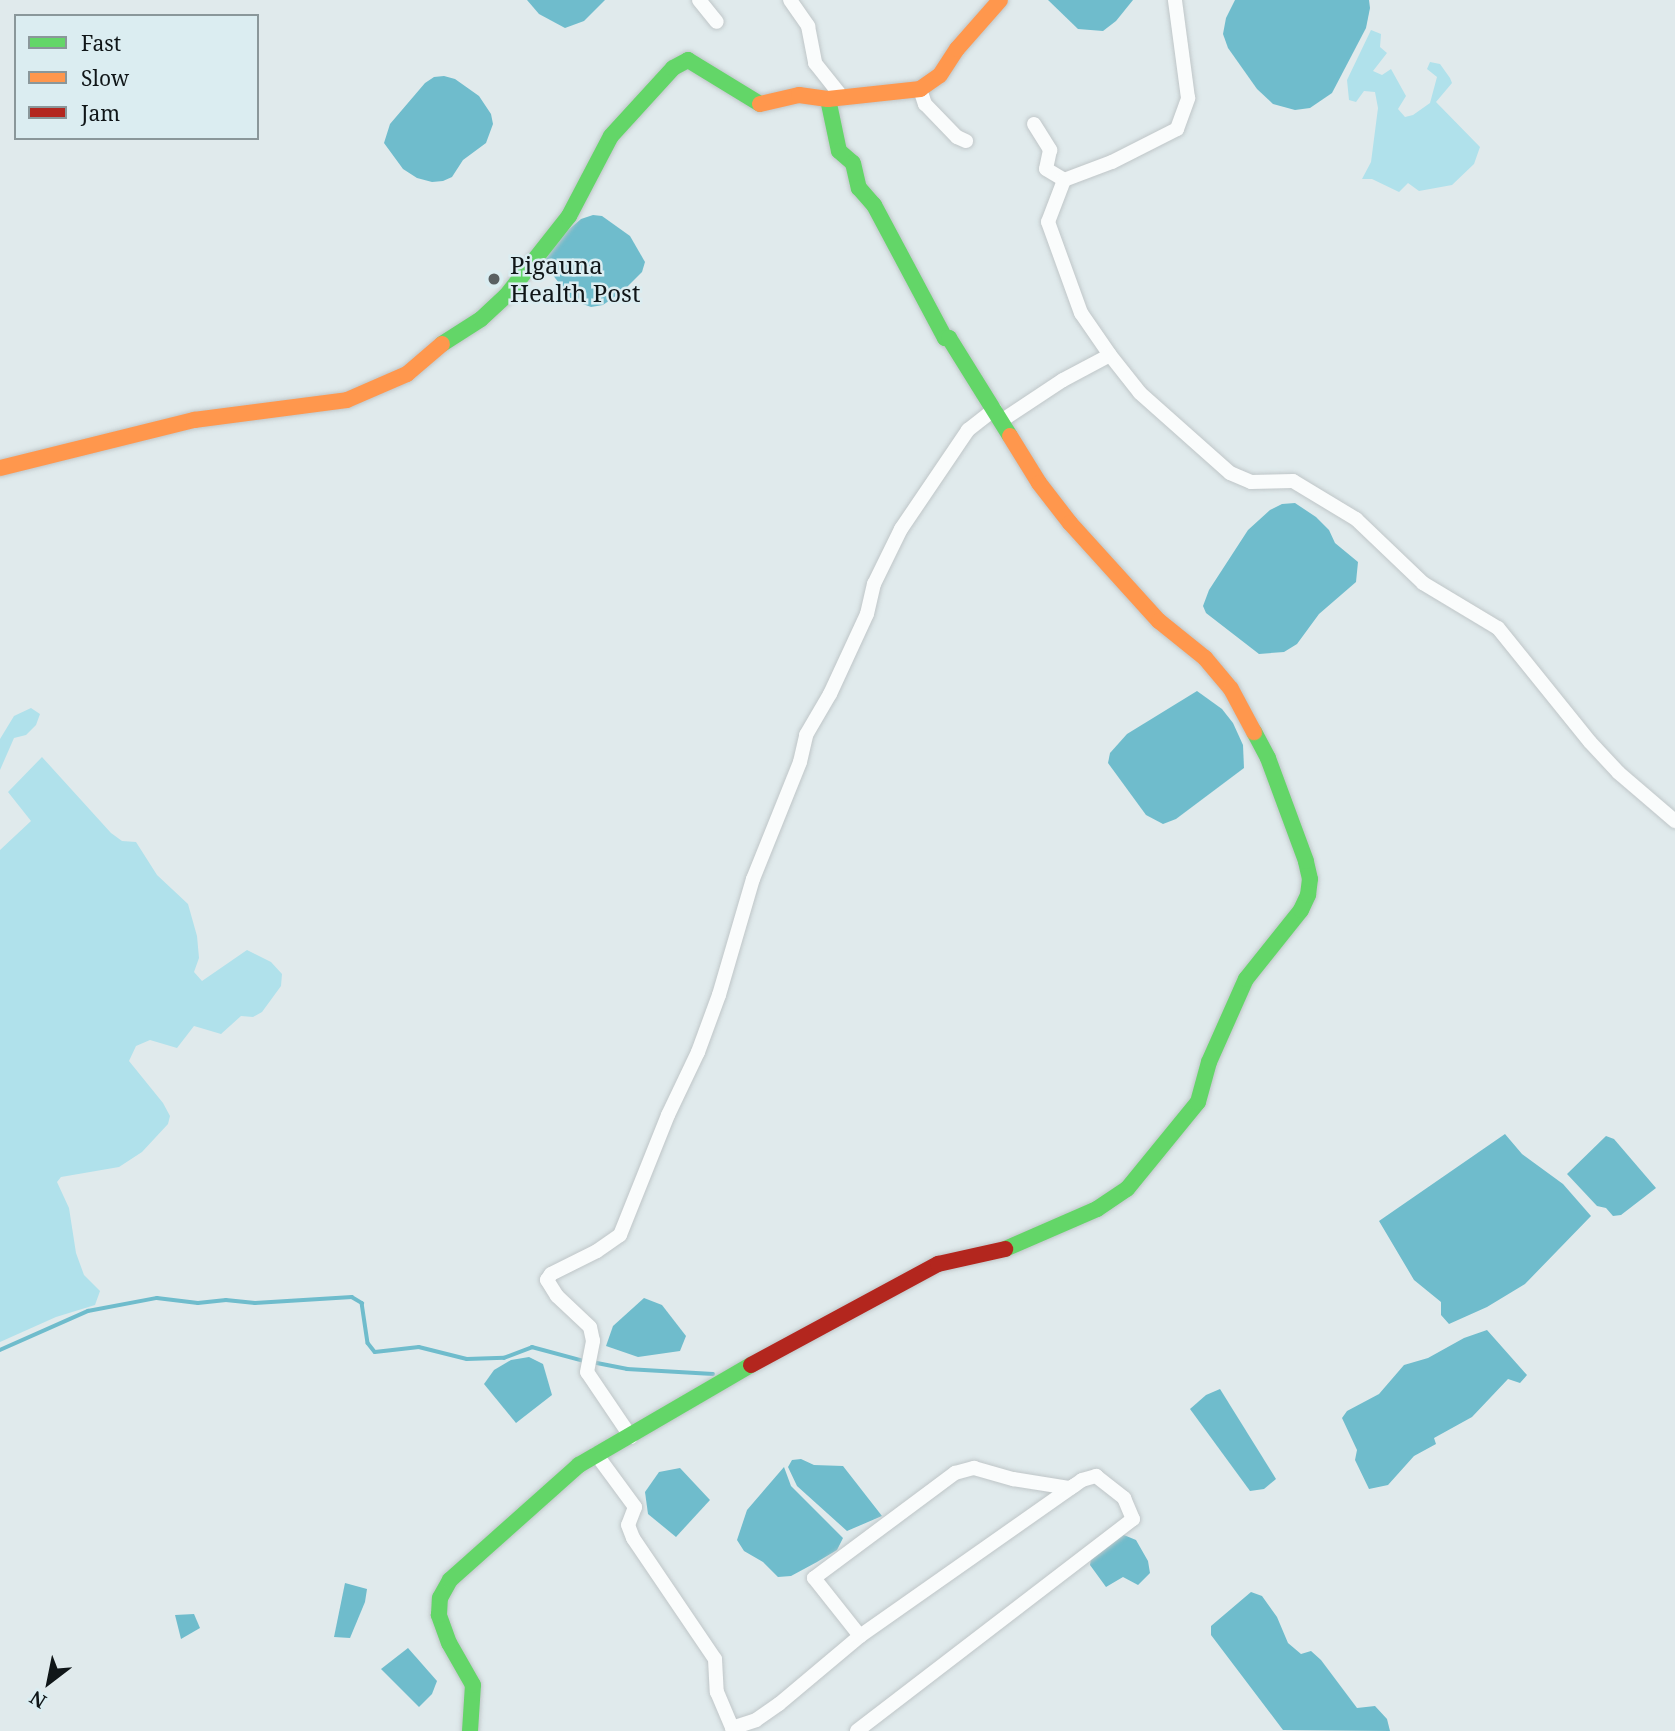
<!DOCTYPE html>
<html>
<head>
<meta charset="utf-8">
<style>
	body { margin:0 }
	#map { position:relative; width:1675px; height:1731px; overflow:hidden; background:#e0eaec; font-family:"Noto Serif",serif }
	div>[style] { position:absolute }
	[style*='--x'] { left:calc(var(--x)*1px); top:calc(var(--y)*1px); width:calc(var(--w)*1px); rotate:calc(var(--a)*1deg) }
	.green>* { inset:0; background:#b0e1eb }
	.water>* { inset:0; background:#6fbccc }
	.stream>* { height:3.5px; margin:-1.75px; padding:0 1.75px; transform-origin:1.75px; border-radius:1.75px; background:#6fbccc }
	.roads { filter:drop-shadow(0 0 2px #bfc6c8) drop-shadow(0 0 2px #bfc6c8) }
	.street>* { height:14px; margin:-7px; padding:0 7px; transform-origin:7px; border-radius:7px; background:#fafcfc }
	.fast>* { height:16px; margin:-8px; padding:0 8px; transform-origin:8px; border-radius:8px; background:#63d668 }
	.slow>* { height:16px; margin:-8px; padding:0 8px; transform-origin:8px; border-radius:8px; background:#ff974d }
	.jam>* { height:16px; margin:-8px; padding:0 8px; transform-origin:8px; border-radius:8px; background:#b3261e }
	.dots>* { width:19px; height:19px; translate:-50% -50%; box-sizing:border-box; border:4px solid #dbedf1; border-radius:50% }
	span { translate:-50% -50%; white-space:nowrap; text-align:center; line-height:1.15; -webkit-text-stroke:5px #dbedf1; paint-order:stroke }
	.poi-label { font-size:24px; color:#101618 }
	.left { translate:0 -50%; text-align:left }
	.legend { position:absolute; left:14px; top:14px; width:245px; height:126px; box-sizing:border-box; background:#dbedf1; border:2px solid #8a979a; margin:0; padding:9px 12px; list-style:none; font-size:21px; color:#101618 }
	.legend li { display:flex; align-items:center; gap:14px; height:35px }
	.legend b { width:35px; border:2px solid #8a979a }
	.north { position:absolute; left:14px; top:1647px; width:70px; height:70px; -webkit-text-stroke:5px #dbedf1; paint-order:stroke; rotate:212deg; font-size:19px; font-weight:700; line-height:28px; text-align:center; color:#101618 }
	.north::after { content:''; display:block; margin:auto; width:24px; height:32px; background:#101618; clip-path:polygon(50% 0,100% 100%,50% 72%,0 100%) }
</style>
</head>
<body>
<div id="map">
	<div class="green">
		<i style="clip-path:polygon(1371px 30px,1381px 34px,1380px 47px,1387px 53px,1373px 71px,1382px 75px,1391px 69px,1406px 96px,1398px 109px,1405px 117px,1413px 115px,1430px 103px,1437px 77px,1427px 69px,1430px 62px,1440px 64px,1450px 78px,1452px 83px,1436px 102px,1480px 147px,1474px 164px,1452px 185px,1419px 191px,1408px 183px,1399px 192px,1372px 179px,1362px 179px,1371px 162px,1378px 108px,1375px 92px,1364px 91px,1356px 102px,1349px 100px,1347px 80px)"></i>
		<i style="clip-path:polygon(31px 708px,40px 714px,36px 725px,26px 735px,14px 738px,0 770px,0 739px,14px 716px)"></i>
		<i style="clip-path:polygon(42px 757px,111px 833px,122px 841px,136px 842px,157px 875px,188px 904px,197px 936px,199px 958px,194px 972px,202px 981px,247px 950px,271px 962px,282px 974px,281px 986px,262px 1012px,253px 1017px,241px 1016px,221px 1034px,194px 1026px,177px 1048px,150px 1040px,136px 1046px,129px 1061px,163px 1103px,170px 1116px,168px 1124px,142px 1152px,119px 1167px,61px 1177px,57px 1182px,69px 1208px,76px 1253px,84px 1275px,100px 1291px,95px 1305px,56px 1317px,0 1342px,0 850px,31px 821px,8px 792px)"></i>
	</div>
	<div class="water">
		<i style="clip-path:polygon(527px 0,605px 0,584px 21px,565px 28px,539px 14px)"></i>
		<i style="clip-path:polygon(1048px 0,1133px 0,1116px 21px,1103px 31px,1078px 29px)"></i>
		<i style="clip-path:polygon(1235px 0,1369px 0,1370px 8px,1366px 28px,1332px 93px,1310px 108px,1295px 110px,1273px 104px,1257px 89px,1228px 48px,1223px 34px,1226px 18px)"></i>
		<i style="clip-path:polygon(444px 76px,455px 79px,479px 96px,491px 114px,493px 124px,486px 143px,463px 160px,452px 177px,443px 181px,432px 182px,417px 178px,403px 169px,384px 143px,390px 124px,425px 83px,434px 77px)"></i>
		<i style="clip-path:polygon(593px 215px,602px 216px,630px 236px,645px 262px,642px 272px,624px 290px,603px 305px,591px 307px,572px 300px,549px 270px,546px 259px,560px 237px,581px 219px)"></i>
		<i style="clip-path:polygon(1295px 503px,1316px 517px,1329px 530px,1335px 543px,1358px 562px,1356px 582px,1319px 614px,1297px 644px,1284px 652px,1259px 654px,1206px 613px,1203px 606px,1209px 590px,1248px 530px,1270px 510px,1282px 504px)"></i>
		<i style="clip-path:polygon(1197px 691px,1222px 709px,1233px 723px,1243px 745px,1244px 768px,1176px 819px,1163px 824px,1146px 815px,1108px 763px,1110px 753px,1127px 734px)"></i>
		<i style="clip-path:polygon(1505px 1134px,1522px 1154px,1563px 1184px,1591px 1216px,1525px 1284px,1487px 1307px,1449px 1324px,1441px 1315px,1441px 1302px,1414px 1280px,1379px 1221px)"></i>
		<i style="clip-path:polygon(1606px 1136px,1614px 1139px,1656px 1188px,1621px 1215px,1613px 1216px,1606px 1208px,1597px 1206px,1567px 1174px)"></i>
		<i style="clip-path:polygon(644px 1298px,662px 1305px,686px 1336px,680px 1351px,638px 1357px,606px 1346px,613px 1326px)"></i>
		<i style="clip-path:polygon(1487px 1330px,1527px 1375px,1520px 1383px,1508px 1379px,1472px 1417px,1434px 1438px,1436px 1444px,1414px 1456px,1388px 1485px,1369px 1489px,1355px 1460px,1357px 1450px,1342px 1418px,1347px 1411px,1379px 1394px,1404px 1365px,1428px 1358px,1464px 1338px)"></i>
		<i style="clip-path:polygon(529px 1357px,543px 1364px,552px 1395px,516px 1423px,484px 1384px,494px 1370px,511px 1360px)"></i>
		<i style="clip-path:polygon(1220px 1389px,1276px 1479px,1264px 1489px,1250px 1491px,1190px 1409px,1206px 1395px)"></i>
		<i style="clip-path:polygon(801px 1459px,814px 1465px,843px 1466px,882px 1516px,847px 1531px,797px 1486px,788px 1467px,792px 1460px)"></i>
		<i style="clip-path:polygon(784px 1467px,791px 1486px,843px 1538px,837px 1550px,817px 1562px,791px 1576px,778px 1577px,763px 1562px,744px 1551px,737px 1540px,747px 1510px)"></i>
		<i style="clip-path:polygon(680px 1468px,710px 1500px,676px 1537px,648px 1514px,645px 1492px,659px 1472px)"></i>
		<i style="clip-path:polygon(1119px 1533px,1136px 1540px,1148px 1561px,1150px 1573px,1138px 1585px,1123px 1577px,1106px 1587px,1090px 1565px,1091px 1558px)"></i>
		<i style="clip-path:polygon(345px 1583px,367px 1589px,365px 1602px,350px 1638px,334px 1637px)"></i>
		<i style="clip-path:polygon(1251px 1592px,1262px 1596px,1277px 1617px,1288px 1643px,1301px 1654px,1311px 1651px,1321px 1660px,1357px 1708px,1375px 1706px,1387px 1719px,1390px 1731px,1283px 1730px,1211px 1635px,1211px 1626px)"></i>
		<i style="clip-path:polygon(194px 1614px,200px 1628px,181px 1639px,175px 1615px)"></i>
		<i style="clip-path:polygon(408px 1648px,437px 1681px,432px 1694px,419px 1707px,381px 1669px)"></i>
	</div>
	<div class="stream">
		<i style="--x:0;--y:1350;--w:96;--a:-23.9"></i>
		<i style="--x:88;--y:1311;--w:70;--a:-10.7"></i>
		<i style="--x:157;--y:1298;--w:41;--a:7"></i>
		<i style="--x:198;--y:1303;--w:28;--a:-6"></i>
		<i style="--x:226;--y:1300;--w:29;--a:6"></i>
		<i style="--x:255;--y:1303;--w:97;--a:-3.5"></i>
		<i style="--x:352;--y:1297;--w:12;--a:31"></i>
		<i style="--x:362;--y:1303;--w:40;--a:81.5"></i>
		<i style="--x:368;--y:1343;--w:11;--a:52"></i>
		<i style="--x:375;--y:1352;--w:44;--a:-6.5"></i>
		<i style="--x:419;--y:1347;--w:49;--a:14"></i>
		<i style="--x:467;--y:1359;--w:37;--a:-2"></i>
		<i style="--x:504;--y:1358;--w:30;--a:-21"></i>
		<i style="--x:532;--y:1347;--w:54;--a:15.1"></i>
		<i style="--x:592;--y:1362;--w:36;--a:11"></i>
		<i style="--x:627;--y:1369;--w:86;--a:3.3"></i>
	</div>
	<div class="roads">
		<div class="street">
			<i style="--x:699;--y:0;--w:28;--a:51"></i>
			<i style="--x:790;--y:0;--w:32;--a:55"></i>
			<i style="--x:808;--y:26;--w:38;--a:79"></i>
			<i style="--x:815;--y:63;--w:43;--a:51.5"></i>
			<i style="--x:920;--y:89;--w:16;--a:72"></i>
			<i style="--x:925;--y:104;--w:46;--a:45.9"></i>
			<i style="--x:957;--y:137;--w:10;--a:24"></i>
			<i style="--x:1034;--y:124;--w:31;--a:58"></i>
			<i style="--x:1050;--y:150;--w:19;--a:102"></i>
			<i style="--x:1046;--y:169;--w:21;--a:31"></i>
			<i style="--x:1110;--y:355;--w:51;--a:-124.6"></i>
			<i style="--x:1081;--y:313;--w:97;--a:-109.9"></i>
			<i style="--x:1048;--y:222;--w:45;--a:-69.1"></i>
			<i style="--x:1064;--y:180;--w:51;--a:-20.6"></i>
			<i style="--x:1112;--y:162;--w:73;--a:-26.9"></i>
			<i style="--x:1177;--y:129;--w:33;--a:-70"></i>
			<i style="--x:1188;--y:98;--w:99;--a:-97.6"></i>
			<i style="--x:1001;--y:421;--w:74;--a:-33.5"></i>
			<i style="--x:1063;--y:380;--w:53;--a:-28"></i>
			<i style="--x:1110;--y:355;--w:48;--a:51.7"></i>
			<i style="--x:1140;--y:393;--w:120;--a:41.6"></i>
			<i style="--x:1230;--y:473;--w:23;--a:23"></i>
			<i style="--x:1251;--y:482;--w:42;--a:-1.4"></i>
			<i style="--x:1293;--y:481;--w:74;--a:31.1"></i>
			<i style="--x:1356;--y:519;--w:93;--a:43.7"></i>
			<i style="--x:1423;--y:583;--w:87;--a:31"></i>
			<i style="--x:1498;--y:628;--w:146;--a:51.1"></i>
			<i style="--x:1590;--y:742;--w:42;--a:46.9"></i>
			<i style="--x:1619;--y:773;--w:74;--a:40.6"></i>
			<i style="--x:631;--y:1437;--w:78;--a:-124.1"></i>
			<i style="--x:587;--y:1372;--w:32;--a:-79"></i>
			<i style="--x:593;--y:1341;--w:14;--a:-102"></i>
			<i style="--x:590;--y:1327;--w:45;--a:-136.8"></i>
			<i style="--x:557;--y:1296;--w:19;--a:-122"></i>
			<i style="--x:547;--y:1280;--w:7;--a:-56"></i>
			<i style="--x:551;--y:1274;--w:51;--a:-26.6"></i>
			<i style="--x:597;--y:1251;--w:28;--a:-35"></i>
			<i style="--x:620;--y:1235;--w:129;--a:-68.2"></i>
			<i style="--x:668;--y:1115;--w:70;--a:-64.5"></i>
			<i style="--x:698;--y:1052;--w:61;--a:-69.8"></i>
			<i style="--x:719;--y:995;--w:121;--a:-73.7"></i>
			<i style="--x:753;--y:879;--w:126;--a:-68.1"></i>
			<i style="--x:800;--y:762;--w:28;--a:-77"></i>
			<i style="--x:806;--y:735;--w:48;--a:-59.7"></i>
			<i style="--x:830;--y:694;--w:88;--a:-65.2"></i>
			<i style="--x:867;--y:614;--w:31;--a:-77"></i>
			<i style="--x:874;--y:584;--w:61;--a:-63.9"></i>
			<i style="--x:901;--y:529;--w:120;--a:-55.9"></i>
			<i style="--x:968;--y:430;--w:34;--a:-38"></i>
			<i style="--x:596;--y:1454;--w:66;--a:53.7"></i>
			<i style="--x:635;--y:1507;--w:19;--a:111"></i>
			<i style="--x:628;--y:1525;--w:14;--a:69"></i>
			<i style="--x:633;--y:1538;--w:146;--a:55.9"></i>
			<i style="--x:715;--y:1659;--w:33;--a:87"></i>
			<i style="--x:717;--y:1692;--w:39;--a:67"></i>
			<i style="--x:732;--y:1728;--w:25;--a:-18"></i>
			<i style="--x:756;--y:1720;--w:28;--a:-35"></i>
			<i style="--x:779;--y:1704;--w:106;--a:-40"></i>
			<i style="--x:860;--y:1636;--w:271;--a:-35.1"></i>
			<i style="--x:1082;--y:1480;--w:15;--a:-16"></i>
			<i style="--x:1096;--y:1476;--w:36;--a:38"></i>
			<i style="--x:1124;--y:1498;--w:23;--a:67"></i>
			<i style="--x:1133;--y:1519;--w:348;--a:142.5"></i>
			<i style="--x:860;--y:1636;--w:74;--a:-128.4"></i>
			<i style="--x:814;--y:1578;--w:176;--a:-36.7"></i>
			<i style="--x:955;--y:1473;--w:20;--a:-15"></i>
			<i style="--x:974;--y:1468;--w:41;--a:15.8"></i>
			<i style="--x:1013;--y:1479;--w:58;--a:9"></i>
			<i style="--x:1070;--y:1488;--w:6;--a:-31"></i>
		</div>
		<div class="fast">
			<i style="--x:828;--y:99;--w:53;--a:78.1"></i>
			<i style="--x:839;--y:151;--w:18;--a:41"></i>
			<i style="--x:853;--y:163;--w:26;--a:77"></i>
			<i style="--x:859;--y:188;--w:23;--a:49"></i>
			<i style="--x:874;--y:205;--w:151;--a:61.9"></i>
			<i style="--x:945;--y:338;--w:4;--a:0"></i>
			<i style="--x:949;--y:338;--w:115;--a:58.1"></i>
			<i style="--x:442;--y:344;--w:46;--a:-32.7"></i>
			<i style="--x:481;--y:319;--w:34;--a:-43"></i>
			<i style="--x:506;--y:296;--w:102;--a:-51.8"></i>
			<i style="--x:569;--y:216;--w:90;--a:-62.3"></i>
			<i style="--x:611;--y:136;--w:92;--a:-47.6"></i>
			<i style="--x:673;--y:68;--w:17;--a:-28"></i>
			<i style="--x:688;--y:60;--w:84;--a:31.4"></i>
			<i style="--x:1005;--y:1249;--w:100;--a:-23.5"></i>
			<i style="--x:1097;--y:1209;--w:36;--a:-34"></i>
			<i style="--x:1127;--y:1189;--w:112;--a:-50.8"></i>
			<i style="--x:1198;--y:1102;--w:41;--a:-74.6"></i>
			<i style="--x:1209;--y:1062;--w:91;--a:-66"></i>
			<i style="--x:1246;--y:979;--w:88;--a:-51.4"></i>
			<i style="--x:1301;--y:910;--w:17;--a:-65"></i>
			<i style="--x:1308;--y:895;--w:16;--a:-83"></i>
			<i style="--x:1310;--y:879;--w:18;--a:-103"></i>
			<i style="--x:1306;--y:861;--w:110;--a:-110.3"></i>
			<i style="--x:1268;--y:758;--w:30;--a:-118"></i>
			<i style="--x:470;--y:1731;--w:46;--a:-86.3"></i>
			<i style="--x:473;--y:1685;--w:48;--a:-119.7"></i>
			<i style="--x:449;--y:1643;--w:30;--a:-110"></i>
			<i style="--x:439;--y:1615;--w:17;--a:-87"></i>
			<i style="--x:440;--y:1598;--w:21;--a:-61"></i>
			<i style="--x:450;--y:1580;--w:173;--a:-41.7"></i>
			<i style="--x:579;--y:1465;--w:199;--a:-30.2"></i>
		</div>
		<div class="slow">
			<i style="--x:760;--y:104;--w:40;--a:-13"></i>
			<i style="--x:799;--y:95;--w:29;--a:8"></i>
			<i style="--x:828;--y:99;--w:93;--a:-6.2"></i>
			<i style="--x:920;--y:89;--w:24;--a:-35"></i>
			<i style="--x:940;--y:75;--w:31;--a:-57"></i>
			<i style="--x:957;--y:49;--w:65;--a:-48.7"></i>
			<i style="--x:1010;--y:436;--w:55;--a:58.3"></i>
			<i style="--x:1039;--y:483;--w:51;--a:52.2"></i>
			<i style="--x:1070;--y:523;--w:132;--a:47.8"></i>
			<i style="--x:1159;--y:621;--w:59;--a:38.8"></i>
			<i style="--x:1205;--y:658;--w:40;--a:50"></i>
			<i style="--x:1231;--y:689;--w:49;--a:61.9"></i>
			<i style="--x:0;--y:468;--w:200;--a:-13.9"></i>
			<i style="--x:194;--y:420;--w:154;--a:-7.4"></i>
			<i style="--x:347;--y:400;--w:65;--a:-23.4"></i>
			<i style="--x:407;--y:374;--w:46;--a:-40.6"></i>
		</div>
		<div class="jam">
			<i style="--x:751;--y:1365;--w:213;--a:-28.4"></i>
			<i style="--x:938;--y:1264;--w:69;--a:-12.6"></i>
		</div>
	</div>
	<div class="dots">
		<i style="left:494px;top:279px;background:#596062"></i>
	</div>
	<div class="poi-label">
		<span class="left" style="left:510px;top:279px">Pigauna<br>Health Post</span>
	</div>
	<ul class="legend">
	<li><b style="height:9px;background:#63d668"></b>Fast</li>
	<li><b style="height:9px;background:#ff974d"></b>Slow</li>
	<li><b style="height:9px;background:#b3261e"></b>Jam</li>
	</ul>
	<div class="north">N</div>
</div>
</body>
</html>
